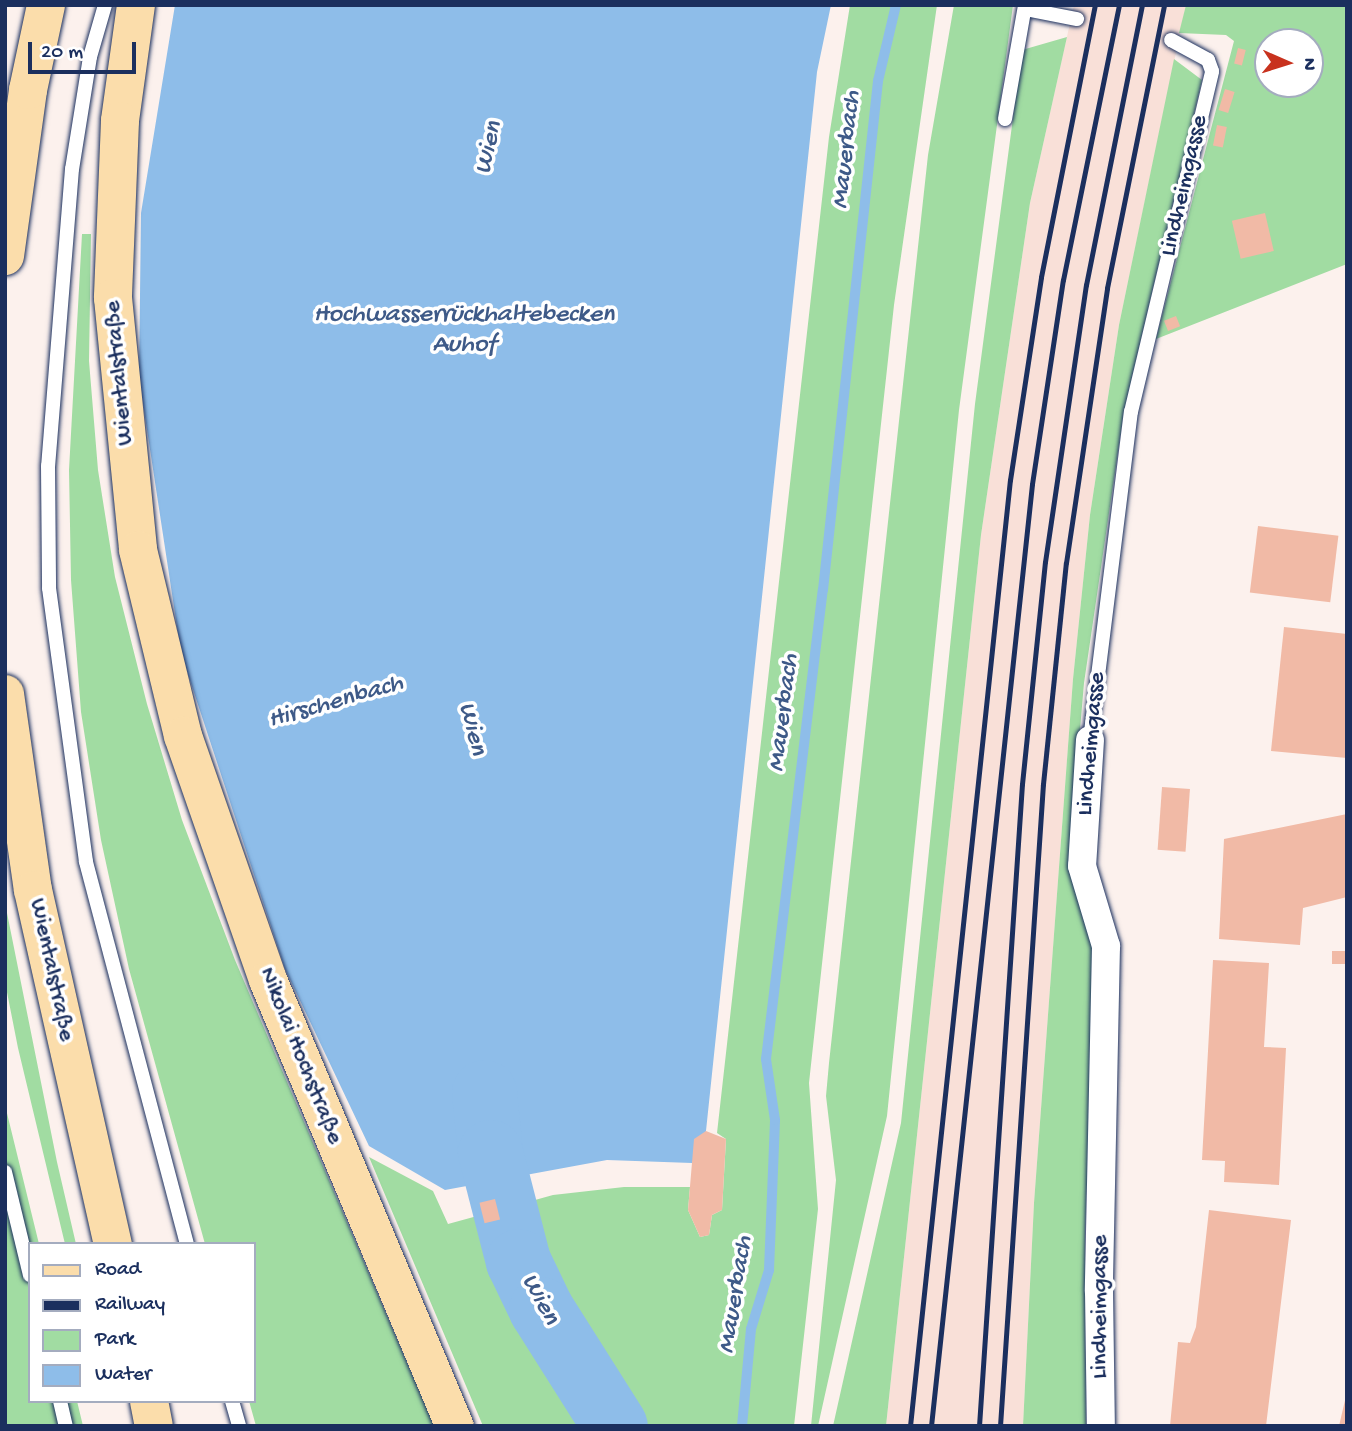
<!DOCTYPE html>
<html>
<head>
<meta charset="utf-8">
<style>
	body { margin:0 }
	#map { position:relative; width:1352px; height:1431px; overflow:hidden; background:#fcf1ed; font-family:"Gochi Hand",sans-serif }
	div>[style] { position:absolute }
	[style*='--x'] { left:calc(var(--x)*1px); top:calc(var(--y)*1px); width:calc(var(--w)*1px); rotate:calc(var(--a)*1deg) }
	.built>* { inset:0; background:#f9e0d8 }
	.green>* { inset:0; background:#a1dca2 }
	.water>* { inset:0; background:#8ebde9 }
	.stream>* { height:10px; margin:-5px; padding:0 5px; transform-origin:5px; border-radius:5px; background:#8ebde9 }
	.river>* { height:65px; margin:-32.5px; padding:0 32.5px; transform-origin:32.5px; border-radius:32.5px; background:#8ebde9 }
	.building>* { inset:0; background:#f1baa6; transform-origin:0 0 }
	.roads { filter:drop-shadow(0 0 2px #1b2f5e) drop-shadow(0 0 2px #1b2f5e) }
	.service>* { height:14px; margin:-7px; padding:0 7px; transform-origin:7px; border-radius:7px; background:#fff }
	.minor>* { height:28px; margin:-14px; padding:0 14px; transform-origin:14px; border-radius:14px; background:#fff }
	.primary>* { height:38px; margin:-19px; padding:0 19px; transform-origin:19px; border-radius:19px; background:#fbddab }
	.rail>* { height:5px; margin:-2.5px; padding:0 2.5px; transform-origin:2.5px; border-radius:2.5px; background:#1b2f5e }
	span { translate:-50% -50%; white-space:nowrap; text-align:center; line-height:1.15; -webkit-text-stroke:7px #fff; paint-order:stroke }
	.street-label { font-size:24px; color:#1b2f5e }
	.water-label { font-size:26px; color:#3e5a88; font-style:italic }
	.frame { position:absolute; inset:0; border:7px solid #1b2f5e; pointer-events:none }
	.legend { position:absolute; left:28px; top:1242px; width:228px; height:161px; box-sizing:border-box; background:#fff; border:2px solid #a4acbf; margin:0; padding:9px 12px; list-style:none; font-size:21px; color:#1b2f5e }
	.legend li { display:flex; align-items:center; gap:14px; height:35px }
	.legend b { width:35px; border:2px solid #a4acbf }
	.north { position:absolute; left:1254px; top:28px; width:70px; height:70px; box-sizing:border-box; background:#fff; border:2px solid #a4acbf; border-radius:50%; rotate:93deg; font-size:19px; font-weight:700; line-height:28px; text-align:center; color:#1b2f5e }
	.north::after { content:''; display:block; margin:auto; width:24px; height:32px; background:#c8321e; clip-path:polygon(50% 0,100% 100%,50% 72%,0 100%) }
	.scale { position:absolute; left:28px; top:42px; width:108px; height:32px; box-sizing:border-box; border:4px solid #1b2f5e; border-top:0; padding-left:9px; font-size:21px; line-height:24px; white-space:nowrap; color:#1b2f5e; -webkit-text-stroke:5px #fff; paint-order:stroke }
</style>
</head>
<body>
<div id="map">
	<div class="built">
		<i style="clip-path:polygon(1074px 5px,1186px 5px,1119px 325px,1090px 515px,1073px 679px,1034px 1203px,1023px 1426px,886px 1426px,981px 535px,1030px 203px)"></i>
	</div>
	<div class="green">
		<i style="clip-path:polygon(850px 5px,937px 5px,894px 305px,809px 1083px,818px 1209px,794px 1426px,483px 1426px,369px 1157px,433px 1191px,448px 1224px,553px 1195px,624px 1187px,690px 1187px,688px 1210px,700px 1237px,709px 1235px,712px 1215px,722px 1210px,726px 1139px,717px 1133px,829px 137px)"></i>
		<i style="clip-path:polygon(954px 5px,1013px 5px,959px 410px,887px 1116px,818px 1426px,811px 1426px,836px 1180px,826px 1096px,829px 1063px,928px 155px)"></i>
		<i style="clip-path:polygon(evenodd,1186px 5px,1347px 5px,1347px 264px,1156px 339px,1234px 41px,1226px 35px,1179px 33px,1186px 5px,1268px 42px,1310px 42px,1310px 84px,1268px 84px,1268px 42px)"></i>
		<i style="clip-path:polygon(1067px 37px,1030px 203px,981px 535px,886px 1426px,833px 1426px,901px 1123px,975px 404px,1022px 50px)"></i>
		<i style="clip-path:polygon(1174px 59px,1202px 80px,1124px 411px,1084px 683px,1073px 811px,1097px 945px,1085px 1232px,1086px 1426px,1023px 1426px,1034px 1203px,1073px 679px,1090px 515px,1119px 325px)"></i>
		<i style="clip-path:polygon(82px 234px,91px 234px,89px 361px,98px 470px,115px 577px,147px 704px,182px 820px,235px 960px,434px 1426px,256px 1426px,249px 1401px,254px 1401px,254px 1244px,205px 1244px,129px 969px,101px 840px,81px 712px,71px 580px,69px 470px)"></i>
		<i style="clip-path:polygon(5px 903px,57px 1162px,76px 1244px,65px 1244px,18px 1048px,5px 982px)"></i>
		<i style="clip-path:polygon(5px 1105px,39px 1244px,30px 1244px,30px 1401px,77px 1401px,83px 1426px,5px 1426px)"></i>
	</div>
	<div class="water">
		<i style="clip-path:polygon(175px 5px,831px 5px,817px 72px,706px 1131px,692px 1163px,607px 1160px,445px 1190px,369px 1146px,285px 969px,181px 653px,139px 377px,141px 213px)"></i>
	</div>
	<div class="stream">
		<i style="--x:742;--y:1426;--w:97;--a:-84.7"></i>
		<i style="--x:751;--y:1329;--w:62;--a:-73"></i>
		<i style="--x:769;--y:1270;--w:150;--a:-87.7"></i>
		<i style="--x:775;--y:1120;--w:62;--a:-98.4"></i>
		<i style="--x:766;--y:1059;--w:472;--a:-83.1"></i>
		<i style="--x:823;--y:590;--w:512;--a:-83.83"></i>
		<i style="--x:878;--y:81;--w:78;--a:-76.7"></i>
	</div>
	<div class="river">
		<i style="--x:484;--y:1092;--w:60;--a:84.3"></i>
		<i style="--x:490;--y:1152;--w:113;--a:75.6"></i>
		<i style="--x:518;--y:1261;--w:53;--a:64.4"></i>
		<i style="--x:541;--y:1309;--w:138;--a:57.7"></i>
	</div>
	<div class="building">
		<i style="left:1238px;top:48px;width:8px;height:16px;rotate:14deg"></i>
		<i style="left:1225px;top:89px;width:10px;height:22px;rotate:17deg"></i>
		<i style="left:1217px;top:125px;width:10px;height:21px;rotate:11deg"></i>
		<i style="left:1265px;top:213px;width:39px;height:34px;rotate:77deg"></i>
		<i style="left:1176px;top:316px;width:11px;height:13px;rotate:68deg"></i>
		<i style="left:1258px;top:526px;width:81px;height:67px;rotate:7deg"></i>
		<i style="clip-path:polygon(1284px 627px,1347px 634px,1347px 758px,1271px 751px)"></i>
		<i style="left:1162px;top:787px;width:28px;height:63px;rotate:4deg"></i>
		<i style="clip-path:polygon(1347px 814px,1347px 897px,1303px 908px,1300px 945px,1219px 939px,1224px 839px)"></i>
		<i style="left:1332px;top:951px;width:15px;height:13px"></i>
		<i style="clip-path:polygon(1213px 960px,1269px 963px,1264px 1047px,1286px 1048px,1279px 1185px,1224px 1182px,1225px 1161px,1202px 1160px)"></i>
		<i style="clip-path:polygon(706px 1131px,726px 1139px,722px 1210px,712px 1215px,709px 1235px,700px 1237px,688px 1210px,694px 1139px)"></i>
		<i style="left:495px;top:1199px;width:21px;height:16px;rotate:76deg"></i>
		<i style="clip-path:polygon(1209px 1210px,1291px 1220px,1266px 1426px,1170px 1426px,1178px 1342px,1190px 1343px,1196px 1327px)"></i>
		<i style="clip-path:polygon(1346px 1396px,1347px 1426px,1339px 1426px)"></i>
	</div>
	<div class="roads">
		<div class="service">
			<i style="--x:105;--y:5;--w:54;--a:106.1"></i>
			<i style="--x:90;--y:57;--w:113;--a:99.1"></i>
			<i style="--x:72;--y:169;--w:298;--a:94.6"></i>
			<i style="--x:48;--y:466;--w:122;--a:89.5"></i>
			<i style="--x:49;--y:588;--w:276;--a:82.3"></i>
			<i style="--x:86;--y:862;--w:395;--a:75.2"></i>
			<i style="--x:1025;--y:9;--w:53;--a:10.9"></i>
			<i style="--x:1005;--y:119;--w:116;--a:-80"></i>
			<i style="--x:1090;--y:740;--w:331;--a:-82.9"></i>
			<i style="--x:1131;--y:412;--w:350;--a:-76.6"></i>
			<i style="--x:1212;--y:71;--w:12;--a:-110"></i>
			<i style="--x:1208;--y:60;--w:42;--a:-151.6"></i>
			<i style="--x:5;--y:1172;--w:106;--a:76.4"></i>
			<i style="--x:60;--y:1401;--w:26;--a:77"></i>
			<i style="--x:232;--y:1401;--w:26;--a:74"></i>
		</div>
		<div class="minor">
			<i style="--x:1090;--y:740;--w:126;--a:93.6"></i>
			<i style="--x:1082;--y:866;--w:84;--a:73.3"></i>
			<i style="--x:1106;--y:946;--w:345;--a:91.2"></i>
			<i style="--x:1099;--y:1291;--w:135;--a:89.2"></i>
		</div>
		<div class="primary">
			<i style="--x:136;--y:5;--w:117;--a:97.9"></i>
			<i style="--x:120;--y:121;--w:177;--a:92.3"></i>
			<i style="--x:113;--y:298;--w:253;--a:84.3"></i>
			<i style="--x:138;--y:550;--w:191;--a:76.4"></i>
			<i style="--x:183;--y:736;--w:258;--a:70.8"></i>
			<i style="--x:268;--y:980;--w:484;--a:67.3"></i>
			<i style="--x:5;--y:256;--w:168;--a:-82.1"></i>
			<i style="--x:28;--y:90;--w:87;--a:-78"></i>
			<i style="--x:5;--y:694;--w:198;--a:81.9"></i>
			<i style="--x:33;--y:890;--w:363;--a:77.3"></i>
			<i style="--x:149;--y:1401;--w:25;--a:79"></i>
		</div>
	</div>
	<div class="rail">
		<i style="--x:910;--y:1426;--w:951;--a:-83.97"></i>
		<i style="--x:1010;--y:480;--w:205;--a:-81.3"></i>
		<i style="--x:1041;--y:277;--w:277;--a:-78.8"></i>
		<i style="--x:931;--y:1426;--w:947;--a:-83.88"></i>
		<i style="--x:1032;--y:484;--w:206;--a:-81.4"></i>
		<i style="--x:1063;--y:280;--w:281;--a:-78.5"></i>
		<i style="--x:979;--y:1426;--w:643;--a:-86.17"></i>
		<i style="--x:1022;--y:784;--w:223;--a:-84.1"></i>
		<i style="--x:1045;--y:562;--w:280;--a:-81.6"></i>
		<i style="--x:1086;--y:285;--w:286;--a:-78.7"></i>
		<i style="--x:1000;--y:1426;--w:643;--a:-86.17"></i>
		<i style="--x:1043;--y:784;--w:222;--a:-84.1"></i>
		<i style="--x:1066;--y:563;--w:278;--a:-81.5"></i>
		<i style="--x:1107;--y:288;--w:289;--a:-78.6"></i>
	</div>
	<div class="street-label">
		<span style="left:1185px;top:186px;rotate:-77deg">Lindheimgasse</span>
		<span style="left:120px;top:373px;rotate:-95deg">Wientalstraße</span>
		<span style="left:1092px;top:744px;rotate:-85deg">Lindheimgasse</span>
		<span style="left:51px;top:970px;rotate:78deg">Wientalstraße</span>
		<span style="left:300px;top:1056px;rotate:68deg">Nikolai Hochstraße</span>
		<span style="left:1101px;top:1307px;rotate:-90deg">Lindheimgasse</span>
	</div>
	<div class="water-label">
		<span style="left:490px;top:148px;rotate:-77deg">Wien</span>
		<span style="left:848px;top:150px;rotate:-84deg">Mauerbach</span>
		<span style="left:464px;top:331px">Hochwasserrückhaltebecken<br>Auhof</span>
		<span style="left:336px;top:703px;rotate:-16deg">Hirschenbach</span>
		<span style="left:785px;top:713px;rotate:-83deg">Mauerbach</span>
		<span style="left:471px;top:729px;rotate:76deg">Wien</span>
		<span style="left:737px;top:1295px;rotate:-81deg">Mauerbach</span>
		<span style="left:539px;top:1300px;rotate:62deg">Wien</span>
	</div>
	<div class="frame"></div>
	<ul class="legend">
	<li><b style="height:9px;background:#fbddab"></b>Road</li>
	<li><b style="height:9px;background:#1b2f5e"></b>Railway</li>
	<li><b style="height:19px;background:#a1dca2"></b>Park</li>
	<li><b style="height:19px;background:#8ebde9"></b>Water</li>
	</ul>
	<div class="north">N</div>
	<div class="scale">20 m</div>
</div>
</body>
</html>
